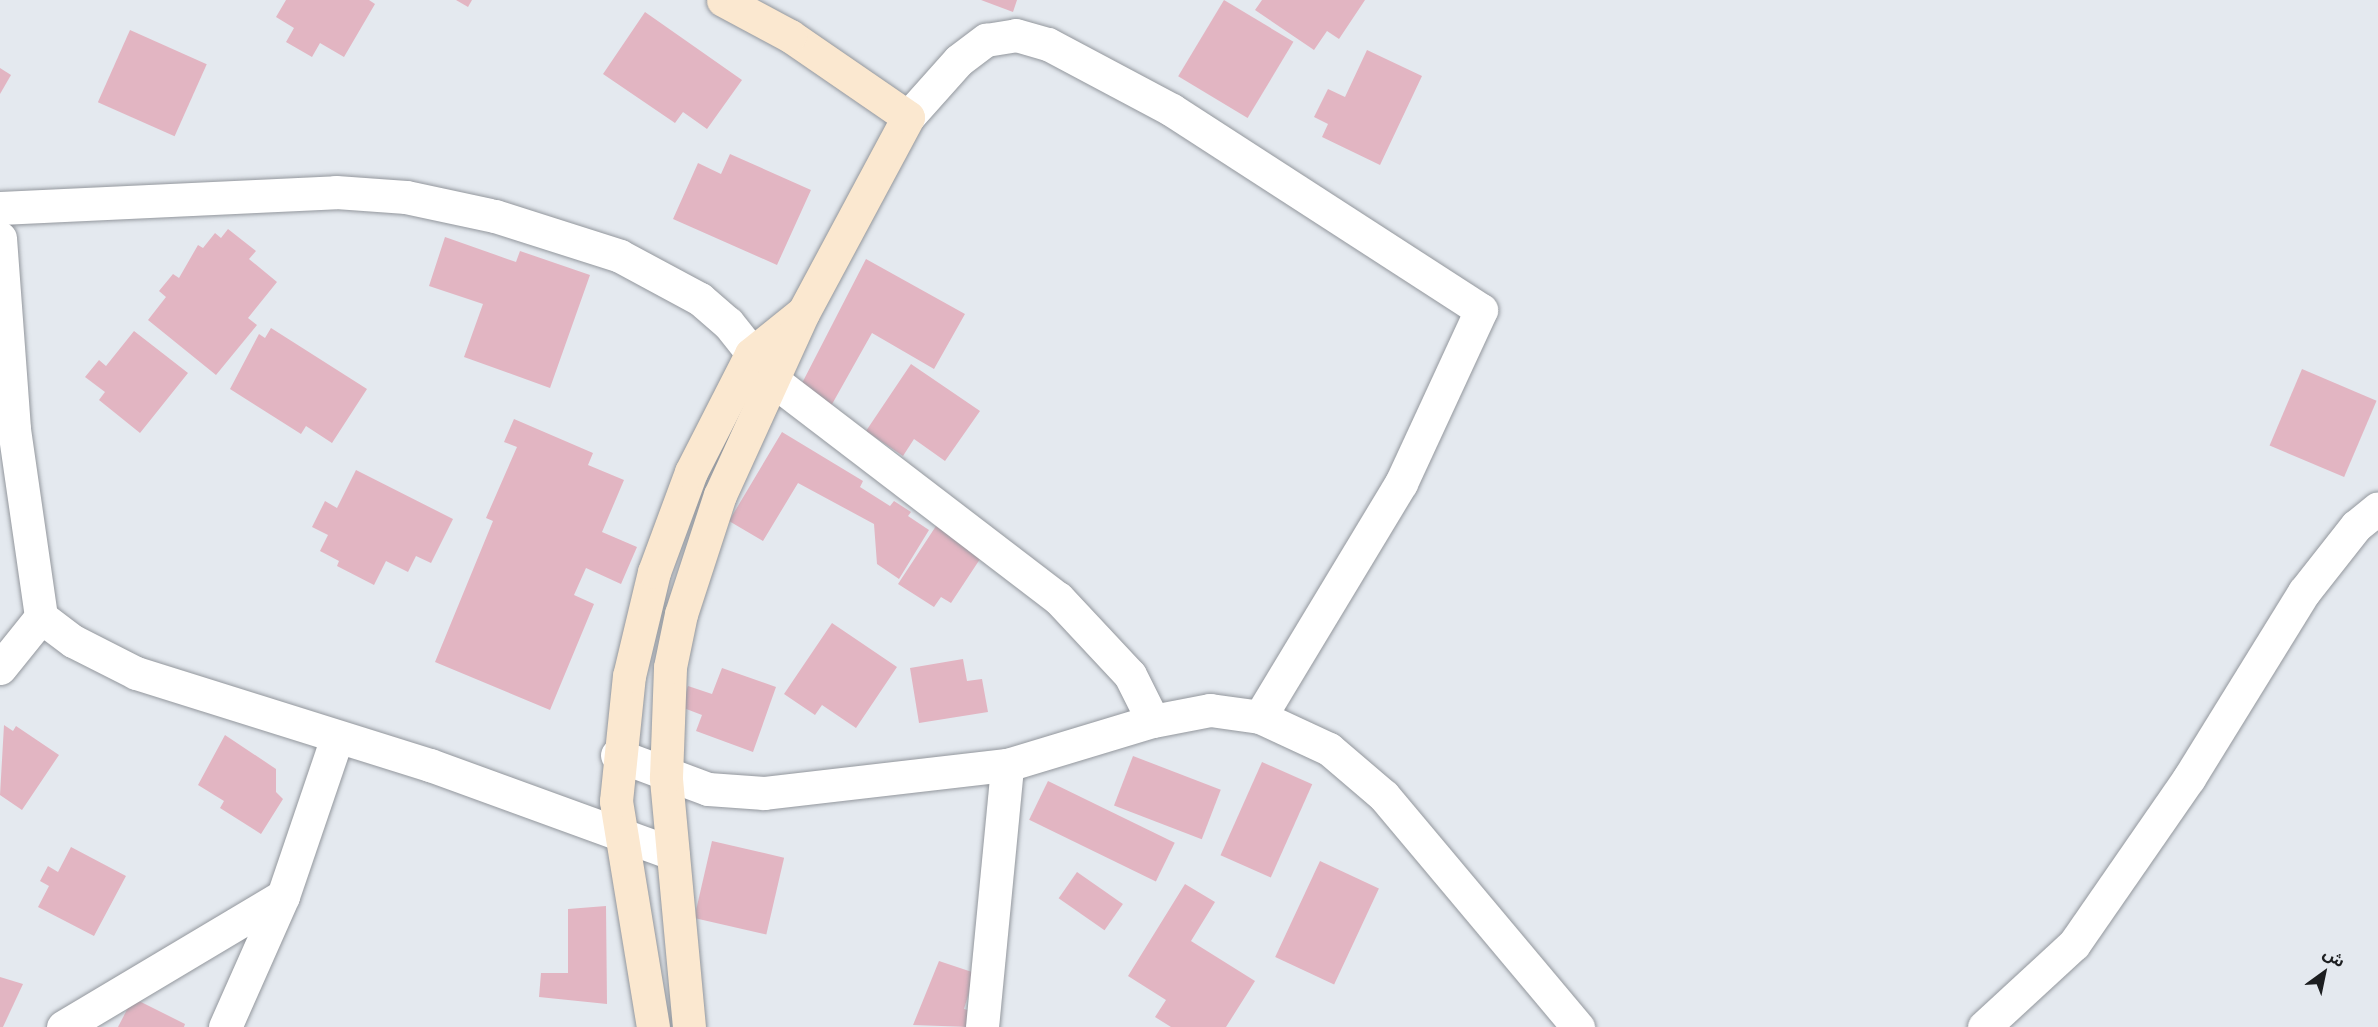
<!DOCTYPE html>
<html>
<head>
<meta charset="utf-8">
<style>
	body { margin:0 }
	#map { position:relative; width:2378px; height:1027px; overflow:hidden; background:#e4e9ef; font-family:Arial,"Noto Sans Arabic",sans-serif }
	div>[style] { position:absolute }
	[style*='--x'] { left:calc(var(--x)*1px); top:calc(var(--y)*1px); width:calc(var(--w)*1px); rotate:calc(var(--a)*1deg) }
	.building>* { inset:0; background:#e2b5c2; transform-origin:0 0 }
	.roads { filter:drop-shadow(0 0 2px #93979d) drop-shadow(0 0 2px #93979d) }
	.minor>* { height:33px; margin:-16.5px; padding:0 16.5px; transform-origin:16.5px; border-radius:16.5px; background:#fff }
	.secondary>* { height:33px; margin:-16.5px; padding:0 16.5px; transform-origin:16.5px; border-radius:16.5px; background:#fbe8d0 }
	span { translate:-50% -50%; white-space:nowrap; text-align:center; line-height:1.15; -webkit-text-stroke:4.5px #e4e9ef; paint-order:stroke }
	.north { position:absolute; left:2294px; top:943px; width:60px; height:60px; -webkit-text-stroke:4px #e4e9ef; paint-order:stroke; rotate:33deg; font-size:16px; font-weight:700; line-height:24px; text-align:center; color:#1c1e20 }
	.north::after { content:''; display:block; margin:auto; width:21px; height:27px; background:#1c1e20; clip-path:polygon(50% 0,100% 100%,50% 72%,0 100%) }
</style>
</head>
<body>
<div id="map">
	<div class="building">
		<i style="clip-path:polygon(286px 0,369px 0,375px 4px,344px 57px,320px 43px,312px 57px,286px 42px,294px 28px,276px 17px)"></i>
		<i style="clip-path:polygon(456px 0,472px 0,468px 7px)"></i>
		<i style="clip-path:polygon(981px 0,1017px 0,1013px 12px)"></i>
		<i style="left:1224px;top:0;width:81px;height:89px;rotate:31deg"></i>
		<i style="clip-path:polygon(1262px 0,1365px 0,1339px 39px,1327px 31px,1314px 50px,1255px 10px)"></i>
		<i style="clip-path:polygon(645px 12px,742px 80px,707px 129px,683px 112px,675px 123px,603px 74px)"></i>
		<i style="left:130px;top:30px;width:84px;height:79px;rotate:24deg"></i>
		<i style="clip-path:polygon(1367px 50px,1422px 76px,1380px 165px,1322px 137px,1328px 124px,1314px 117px,1328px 89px,1345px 97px)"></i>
		<i style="clip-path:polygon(0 68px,11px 75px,0 94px)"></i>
		<i style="clip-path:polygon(730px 154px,811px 190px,777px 265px,673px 219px,698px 163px,721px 174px)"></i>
		<i style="clip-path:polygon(228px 229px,256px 251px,249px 259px,277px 282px,248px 318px,257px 325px,216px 375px,148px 320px,166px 297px,159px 291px,173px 274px,179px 278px,198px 245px,203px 248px,215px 233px,221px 238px)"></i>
		<i style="clip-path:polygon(445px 237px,516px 262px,520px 251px,590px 275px,550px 388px,464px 357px,483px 304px,429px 286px)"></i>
		<i style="clip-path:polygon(866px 259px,965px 314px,934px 369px,872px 333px,831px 406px,799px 389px)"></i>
		<i style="clip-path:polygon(271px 328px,367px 389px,332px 443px,306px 426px,301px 434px,230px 389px,259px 334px,265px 338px)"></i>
		<i style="clip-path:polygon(134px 331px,188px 373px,140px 433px,99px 400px,105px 392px,85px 377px,99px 360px,106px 366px)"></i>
		<i style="clip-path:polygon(911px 364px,980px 411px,945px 461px,914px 439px,903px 456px,866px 431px)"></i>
		<i style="left:2302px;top:369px;width:81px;height:83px;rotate:23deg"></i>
		<i style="clip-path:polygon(514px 419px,593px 453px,588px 465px,624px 480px,602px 532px,637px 547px,621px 584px,586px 568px,574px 595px,594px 604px,550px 710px,435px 662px,493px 521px,486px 518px,517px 447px,504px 442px)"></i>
		<i style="clip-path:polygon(782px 432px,863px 481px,860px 487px,890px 506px,894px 501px,911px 512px,908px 516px,929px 530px,899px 579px,877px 564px,874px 524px,798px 483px,763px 541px,729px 521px)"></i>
		<i style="clip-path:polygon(356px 470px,453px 519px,431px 563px,416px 556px,408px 572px,386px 561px,374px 585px,337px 566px,339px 561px,320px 551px,328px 535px,312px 527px,325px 501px,337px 508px)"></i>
		<i style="clip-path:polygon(936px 526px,982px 556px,951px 603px,941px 597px,934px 607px,898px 584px)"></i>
		<i style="clip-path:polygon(832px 623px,897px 667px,856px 728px,822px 705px,815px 715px,784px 694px)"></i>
		<i style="clip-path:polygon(963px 659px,967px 681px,982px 679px,988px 712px,919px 723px,910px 668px)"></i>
		<i style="clip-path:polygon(722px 668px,776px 687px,753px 752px,696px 731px,702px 715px,681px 707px,688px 686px,712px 694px)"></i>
		<i style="clip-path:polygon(4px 725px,13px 731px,16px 726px,59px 755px,22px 810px,0 795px)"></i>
		<i style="clip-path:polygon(225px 735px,276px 769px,276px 792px,283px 799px,261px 834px,220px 808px,224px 801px,198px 785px)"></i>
		<i style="left:1133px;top:756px;width:94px;height:53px;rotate:21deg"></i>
		<i style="left:1262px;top:762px;width:55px;height:102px;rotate:24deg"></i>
		<i style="left:1048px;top:781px;width:141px;height:43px;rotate:26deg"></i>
		<i style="left:712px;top:841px;width:74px;height:79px;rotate:13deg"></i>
		<i style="clip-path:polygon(71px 847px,126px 876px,94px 936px,38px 907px,49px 886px,40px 881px,48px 866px,58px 872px)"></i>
		<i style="left:1320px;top:861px;width:65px;height:106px;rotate:25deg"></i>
		<i style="left:1077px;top:872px;width:56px;height:32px;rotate:35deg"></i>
		<i style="clip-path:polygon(1185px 884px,1215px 902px,1191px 941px,1255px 981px,1226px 1027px,1171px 1027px,1155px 1017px,1166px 1000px,1128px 976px)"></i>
		<i style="clip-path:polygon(606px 906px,607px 1004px,539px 997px,541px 973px,568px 973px,568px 909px)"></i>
		<i style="clip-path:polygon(939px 961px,975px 973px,964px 1009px,975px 1012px,970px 1027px,913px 1025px)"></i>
		<i style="clip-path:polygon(0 977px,23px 984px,3px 1027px,0 1027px)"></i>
		<i style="clip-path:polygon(133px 998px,185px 1024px,184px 1027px,118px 1027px)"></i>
	</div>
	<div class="roads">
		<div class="minor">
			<i style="--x:908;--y:117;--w:76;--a:-48.2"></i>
			<i style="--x:959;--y:60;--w:34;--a:-37"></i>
			<i style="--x:986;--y:40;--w:30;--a:-9"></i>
			<i style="--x:1016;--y:35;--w:33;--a:16"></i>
			<i style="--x:1048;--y:44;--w:140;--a:28"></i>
			<i style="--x:1172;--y:110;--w:368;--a:32.9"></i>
			<i style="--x:1481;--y:310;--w:191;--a:114.8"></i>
			<i style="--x:1401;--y:483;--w:273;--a:121.1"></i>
			<i style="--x:0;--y:208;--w:336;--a:-2.7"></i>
			<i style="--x:336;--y:192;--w:70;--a:4.1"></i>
			<i style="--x:406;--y:197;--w:91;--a:12.1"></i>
			<i style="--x:495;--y:216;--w:131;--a:17.7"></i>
			<i style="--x:620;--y:256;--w:91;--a:28.3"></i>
			<i style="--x:700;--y:299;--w:37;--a:41"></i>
			<i style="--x:728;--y:323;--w:75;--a:51.5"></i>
			<i style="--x:775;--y:382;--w:356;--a:37.4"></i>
			<i style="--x:1058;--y:598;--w:105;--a:46.9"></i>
			<i style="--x:1130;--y:675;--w:51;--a:63.4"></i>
			<i style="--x:0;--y:238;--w:192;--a:85.8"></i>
			<i style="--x:14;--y:429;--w:190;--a:81.8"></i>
			<i style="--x:41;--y:617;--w:40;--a:37"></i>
			<i style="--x:73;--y:641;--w:71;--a:26.9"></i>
			<i style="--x:136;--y:673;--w:308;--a:17.4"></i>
			<i style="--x:430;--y:765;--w:258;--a:20"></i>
			<i style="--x:0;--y:668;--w:65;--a:-51.2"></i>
			<i style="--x:617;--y:755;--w:97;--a:20.5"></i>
			<i style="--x:708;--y:789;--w:56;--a:4.1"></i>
			<i style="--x:764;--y:793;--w:245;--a:-6.6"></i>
			<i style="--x:1007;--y:765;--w:152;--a:-16.8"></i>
			<i style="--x:1153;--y:721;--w:58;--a:-10.9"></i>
			<i style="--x:1210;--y:710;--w:50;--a:8"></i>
			<i style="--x:1260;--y:717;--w:76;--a:24.9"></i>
			<i style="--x:1329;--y:749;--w:72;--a:40.5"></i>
			<i style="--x:1384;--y:796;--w:302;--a:50"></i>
			<i style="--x:63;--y:1027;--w:256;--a:-30.8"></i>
			<i style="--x:225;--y:1027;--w:143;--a:-66.1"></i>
			<i style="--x:283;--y:896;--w:165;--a:-71.2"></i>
			<i style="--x:982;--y:1027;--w:263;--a:-84.5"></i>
			<i style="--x:1984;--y:1027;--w:122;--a:-42.7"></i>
			<i style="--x:2074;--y:944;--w:202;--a:-55.3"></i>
			<i style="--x:2189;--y:778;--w:219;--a:-58.3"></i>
			<i style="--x:2304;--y:592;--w:84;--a:-51.8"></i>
			<i style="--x:2356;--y:526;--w:28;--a:-39"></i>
		</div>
		<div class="secondary">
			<i style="--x:653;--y:1027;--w:229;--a:-99.3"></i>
			<i style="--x:616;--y:801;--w:126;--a:-84.1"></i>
			<i style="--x:629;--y:676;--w:107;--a:-76.5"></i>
			<i style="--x:654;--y:572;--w:107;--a:-69.7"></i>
			<i style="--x:691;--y:472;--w:132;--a:-63"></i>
			<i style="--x:751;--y:354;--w:65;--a:-38.8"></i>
			<i style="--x:689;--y:1027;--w:251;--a:-95.3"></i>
			<i style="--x:666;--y:777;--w:110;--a:-87.9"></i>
			<i style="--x:670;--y:667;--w:54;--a:-78.3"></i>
			<i style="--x:681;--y:614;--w:125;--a:-71.9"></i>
			<i style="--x:720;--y:495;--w:200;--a:-65.5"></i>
			<i style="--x:803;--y:313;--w:222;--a:-61.8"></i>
			<i style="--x:908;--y:117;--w:143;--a:-145.5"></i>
			<i style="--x:790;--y:36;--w:76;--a:-151.8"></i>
		</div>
	</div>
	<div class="north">ش</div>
</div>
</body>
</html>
